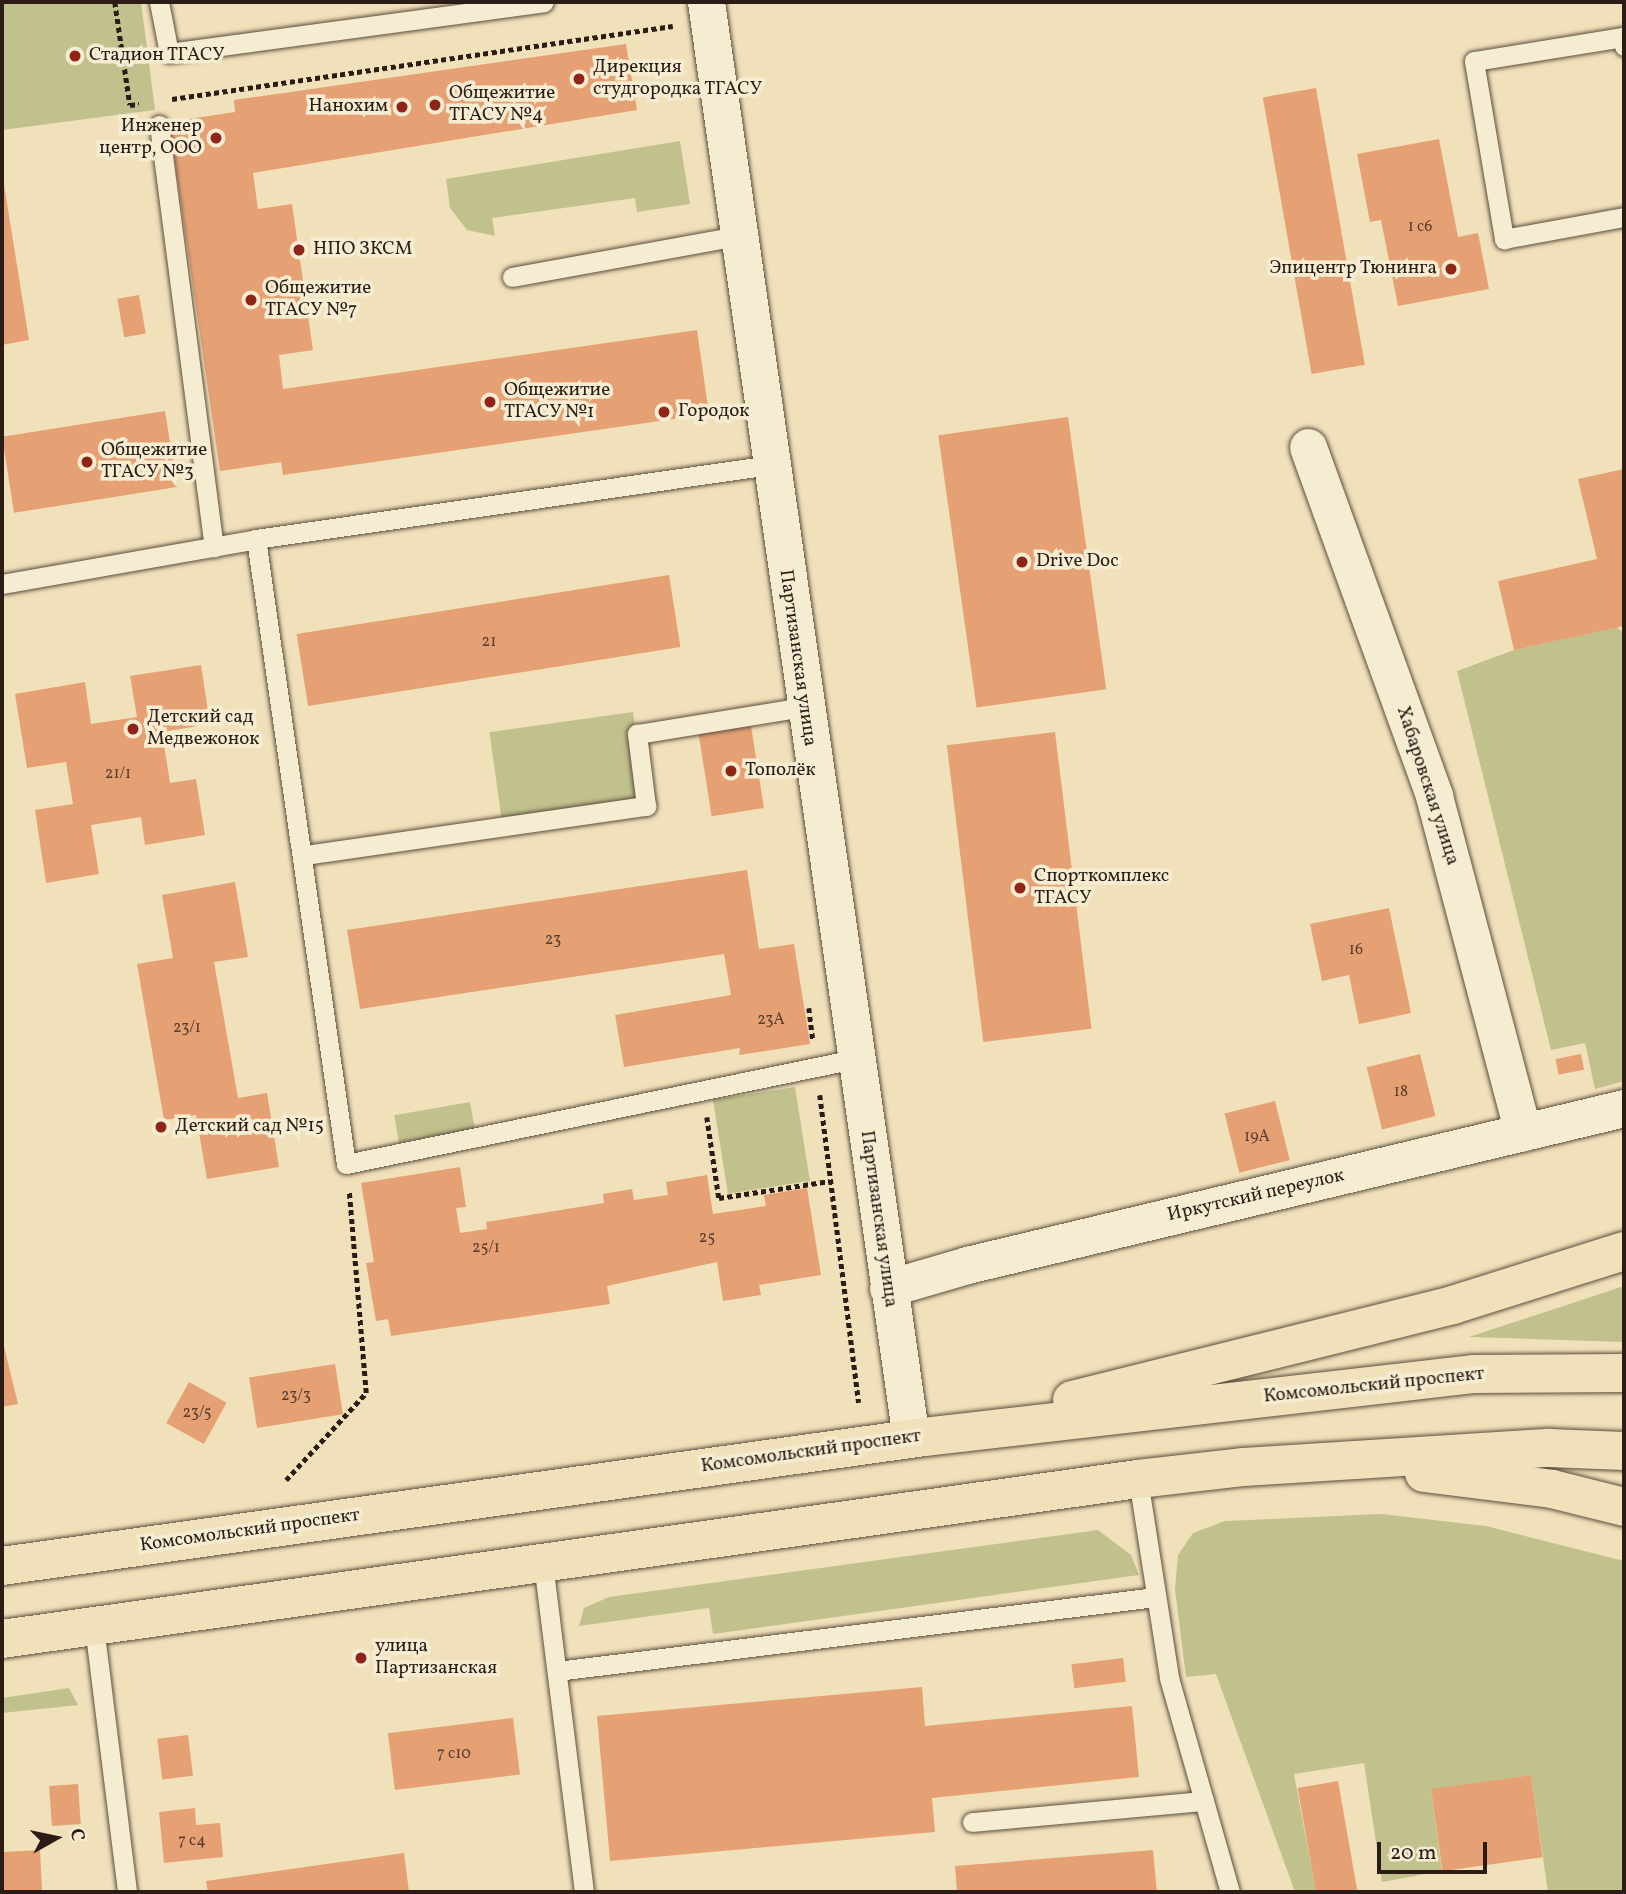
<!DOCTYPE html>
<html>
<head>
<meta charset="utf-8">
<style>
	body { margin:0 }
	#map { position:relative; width:1626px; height:1894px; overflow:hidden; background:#f1e1ba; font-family:Vollkorn,serif }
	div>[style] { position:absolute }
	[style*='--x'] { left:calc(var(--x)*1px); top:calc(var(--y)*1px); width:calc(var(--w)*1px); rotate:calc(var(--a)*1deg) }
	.green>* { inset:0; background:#c0c18c; transform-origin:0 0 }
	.building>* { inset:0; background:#e5a174; transform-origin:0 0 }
	.path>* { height:4.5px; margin-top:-2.25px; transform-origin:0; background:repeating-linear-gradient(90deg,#2b1c16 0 5px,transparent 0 8.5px) }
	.roads { filter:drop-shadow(0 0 2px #5c4d3f) drop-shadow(0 0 2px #5c4d3f) }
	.lane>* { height:19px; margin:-9.5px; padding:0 9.5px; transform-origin:9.5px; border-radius:9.5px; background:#f6ecd2 }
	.street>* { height:37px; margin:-18.5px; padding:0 18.5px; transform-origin:18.5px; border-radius:18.5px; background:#f6ecd2 }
	.primary>* { height:38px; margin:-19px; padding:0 19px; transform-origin:19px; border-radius:19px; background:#f1e1ba }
	.dots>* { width:19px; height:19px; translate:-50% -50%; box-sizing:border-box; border:4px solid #f6ecd2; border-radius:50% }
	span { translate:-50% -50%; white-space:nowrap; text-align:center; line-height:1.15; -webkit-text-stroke:7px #f6ecd2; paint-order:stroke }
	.number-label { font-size:16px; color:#5a3d2e }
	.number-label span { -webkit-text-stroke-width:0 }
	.poi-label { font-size:19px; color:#2b1c16 }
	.left { translate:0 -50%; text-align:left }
	.right { translate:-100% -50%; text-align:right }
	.street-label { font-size:19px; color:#2b1c16 }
	.frame { position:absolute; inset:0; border:4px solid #2b1c16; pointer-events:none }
	.north { position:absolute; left:21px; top:1803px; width:70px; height:70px; -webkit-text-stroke:5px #f6ecd2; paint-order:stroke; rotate:81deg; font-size:19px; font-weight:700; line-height:28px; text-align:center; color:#2b1c16 }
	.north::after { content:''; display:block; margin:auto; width:24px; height:32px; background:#2b1c16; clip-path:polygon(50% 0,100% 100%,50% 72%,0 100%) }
	.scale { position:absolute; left:1377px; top:1842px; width:110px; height:32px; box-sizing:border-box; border:4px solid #2b1c16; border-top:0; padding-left:9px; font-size:21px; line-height:24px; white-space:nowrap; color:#2b1c16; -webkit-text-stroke:5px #f6ecd2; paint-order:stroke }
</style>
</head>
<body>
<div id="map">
	<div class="green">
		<i style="clip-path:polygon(2px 2px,141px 2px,155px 110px,2px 130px)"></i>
		<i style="clip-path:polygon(680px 141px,690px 204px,637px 212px,635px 198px,492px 218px,495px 236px,467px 230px,450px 208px,446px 179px)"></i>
		<i style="clip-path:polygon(1617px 627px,1624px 633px,1624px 1081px,1595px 1089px,1585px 1043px,1551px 1050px,1457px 671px,1514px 650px)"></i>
		<i style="left:633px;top:712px;width:95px;height:145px;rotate:82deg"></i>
		<i style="left:795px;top:1087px;width:95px;height:83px;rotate:81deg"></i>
		<i style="left:470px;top:1102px;width:28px;height:77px;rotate:80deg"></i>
		<i style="clip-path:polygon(1624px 1286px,1624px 1342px,1469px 1337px)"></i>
		<i style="clip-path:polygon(1381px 1514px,1486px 1526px,1624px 1561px,1624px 1892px,1548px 1892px,1531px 1775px,1431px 1790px,1442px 1871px,1382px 1882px,1364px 1763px,1294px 1774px,1316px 1892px,1295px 1892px,1216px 1674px,1186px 1677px,1175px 1589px,1178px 1555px,1193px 1533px,1225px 1521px)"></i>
		<i style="clip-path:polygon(1098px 1530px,1131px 1555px,1139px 1575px,713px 1634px,709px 1608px,579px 1626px,584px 1608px,609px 1597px)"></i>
		<i style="clip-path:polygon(69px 1688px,78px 1705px,2px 1713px,2px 1698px)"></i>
	</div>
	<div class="building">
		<i style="clip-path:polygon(626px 44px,637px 110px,253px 173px,258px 209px,292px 204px,313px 350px,279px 355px,283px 389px,697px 330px,709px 414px,283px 475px,281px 462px,220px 471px,169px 122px,235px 112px,234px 100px)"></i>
		<i style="left:1316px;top:88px;width:281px;height:54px;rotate:80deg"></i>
		<i style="clip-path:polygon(1439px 139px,1458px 237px,1478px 233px,1489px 289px,1398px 306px,1381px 220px,1370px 222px,1357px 154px)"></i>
		<i style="clip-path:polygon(2px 172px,29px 340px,2px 345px)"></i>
		<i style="left:139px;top:295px;width:39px;height:22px;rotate:80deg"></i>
		<i style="left:165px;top:411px;width:77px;height:165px;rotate:81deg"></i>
		<i style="left:1068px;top:417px;width:275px;height:131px;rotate:82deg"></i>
		<i style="clip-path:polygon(1624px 469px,1624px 626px,1514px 650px,1498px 581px,1597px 559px,1578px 479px)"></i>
		<i style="left:669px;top:575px;width:73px;height:377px;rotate:81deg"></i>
		<i style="clip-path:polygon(201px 665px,210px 724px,162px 732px,170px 783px,196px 779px,205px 835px,145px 845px,141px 817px,91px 825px,99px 874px,46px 883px,35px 810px,73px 804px,66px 762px,27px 768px,15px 694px,85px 682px,91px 724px,137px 717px,130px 676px)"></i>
		<i style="left:751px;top:726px;width:83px;height:53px;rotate:81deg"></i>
		<i style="left:1055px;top:732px;width:299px;height:109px;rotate:83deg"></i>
		<i style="clip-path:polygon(747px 870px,759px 949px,794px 944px,810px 1044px,739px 1055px,740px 1048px,624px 1067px,615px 1015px,731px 995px,724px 954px,360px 1009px,347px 930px)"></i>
		<i style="clip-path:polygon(235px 882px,248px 957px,214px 962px,238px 1098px,267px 1093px,279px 1167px,207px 1179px,196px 1115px,164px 1120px,137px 964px,173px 958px,162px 895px)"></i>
		<i style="clip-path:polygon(1389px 908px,1411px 1013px,1359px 1024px,1349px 975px,1322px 981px,1310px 924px)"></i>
		<i style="left:1420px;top:1054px;width:64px;height:55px;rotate:76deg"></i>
		<i style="left:1581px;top:1054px;width:16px;height:26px;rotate:79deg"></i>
		<i style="left:1275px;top:1101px;width:61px;height:52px;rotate:76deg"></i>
		<i style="clip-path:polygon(460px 1167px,466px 1207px,456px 1208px,460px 1233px,487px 1229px,486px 1222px,604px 1203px,603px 1194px,632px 1189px,634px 1200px,668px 1195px,666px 1182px,707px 1175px,713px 1214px,766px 1206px,764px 1195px,807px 1188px,821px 1275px,759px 1285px,761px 1295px,723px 1301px,717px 1262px,607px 1286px,610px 1304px,391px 1336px,388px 1319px,376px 1321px,366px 1263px,374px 1262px,361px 1183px)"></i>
		<i style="clip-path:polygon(2px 1338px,18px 1404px,2px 1407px)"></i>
		<i style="left:335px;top:1364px;width:51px;height:87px;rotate:81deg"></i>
		<i style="left:189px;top:1382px;width:43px;height:47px;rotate:29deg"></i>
		<i style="left:1123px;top:1658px;width:24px;height:52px;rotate:83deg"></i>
		<i style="clip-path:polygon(922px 1687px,925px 1726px,1132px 1706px,1139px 1777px,932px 1798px,935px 1832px,610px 1861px,597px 1716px)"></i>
		<i style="left:513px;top:1718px;width:57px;height:126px;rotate:83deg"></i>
		<i style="left:188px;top:1735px;width:41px;height:31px;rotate:83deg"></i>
		<i style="left:1531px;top:1775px;width:83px;height:101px;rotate:82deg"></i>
		<i style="left:1338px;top:1781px;width:113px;height:41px;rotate:80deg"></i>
		<i style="left:78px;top:1784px;width:40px;height:29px;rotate:86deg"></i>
		<i style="clip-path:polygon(195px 1808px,196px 1825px,220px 1823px,223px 1857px,164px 1863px,159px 1812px)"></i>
		<i style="left:40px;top:1850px;width:42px;height:38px;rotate:87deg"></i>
		<i style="clip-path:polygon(1153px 1850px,1157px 1892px,957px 1892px,955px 1866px)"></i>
		<i style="clip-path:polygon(404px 1853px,409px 1892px,208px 1892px,206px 1881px)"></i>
	</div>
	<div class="path">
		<i style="--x:115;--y:2;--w:104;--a:81.7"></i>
		<i style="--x:130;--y:105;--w:9;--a:-6"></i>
		<i style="--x:172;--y:99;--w:506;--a:-8.29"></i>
		<i style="--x:809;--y:1008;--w:33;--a:83"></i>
		<i style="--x:820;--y:1095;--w:310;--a:82.8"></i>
		<i style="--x:707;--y:1117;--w:82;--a:81.6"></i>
		<i style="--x:719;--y:1198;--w:112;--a:-8.7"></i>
		<i style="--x:286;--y:1480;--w:118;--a:-47.4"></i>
		<i style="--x:366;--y:1393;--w:202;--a:-94.8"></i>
	</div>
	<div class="roads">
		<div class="lane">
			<i style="--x:159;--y:2;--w:52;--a:78.9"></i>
			<i style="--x:169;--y:53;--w:378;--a:-7.7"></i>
			<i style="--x:1624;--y:46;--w:9;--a:-96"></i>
			<i style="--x:1623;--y:37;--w:151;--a:170.8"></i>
			<i style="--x:1474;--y:61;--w:181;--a:80.4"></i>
			<i style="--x:1504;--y:239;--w:122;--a:-10.4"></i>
			<i style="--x:159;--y:125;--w:426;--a:82.6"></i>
			<i style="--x:512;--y:277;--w:230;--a:-10.3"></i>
			<i style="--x:256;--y:539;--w:631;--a:81.81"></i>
			<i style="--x:346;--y:1164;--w:520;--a:-11.66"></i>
			<i style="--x:2;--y:584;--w:258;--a:-10"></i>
			<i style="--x:256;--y:539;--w:519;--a:-8.19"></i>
			<i style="--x:305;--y:855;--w:345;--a:-8.2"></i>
			<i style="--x:646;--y:806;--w:73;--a:-97.1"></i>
			<i style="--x:637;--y:734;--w:169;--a:-9.2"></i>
			<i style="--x:1138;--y:1479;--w:201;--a:81.1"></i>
			<i style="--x:1169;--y:1678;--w:223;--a:74.1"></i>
			<i style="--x:543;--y:1563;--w:332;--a:82.9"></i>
			<i style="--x:94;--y:1626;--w:268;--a:82.9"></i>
			<i style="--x:557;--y:1671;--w:603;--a:-7.05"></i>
			<i style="--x:972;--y:1822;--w:233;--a:-5.2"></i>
		</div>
		<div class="street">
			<i style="--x:706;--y:2;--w:1451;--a:81.88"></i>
			<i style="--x:1308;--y:447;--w:371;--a:70.1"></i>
			<i style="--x:1434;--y:796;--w:348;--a:75.2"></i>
			<i style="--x:888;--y:1288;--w:82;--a:-16.2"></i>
			<i style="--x:967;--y:1265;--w:675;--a:-13.44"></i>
		</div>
		<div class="primary">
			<i style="--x:1072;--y:1400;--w:393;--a:-14"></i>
			<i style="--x:1453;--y:1305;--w:179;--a:-17.5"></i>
			<i style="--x:1424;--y:1473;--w:129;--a:7.1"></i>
			<i style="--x:1552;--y:1489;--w:74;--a:14"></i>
			<i style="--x:2;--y:1566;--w:931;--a:-7.96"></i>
			<i style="--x:924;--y:1437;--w:554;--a:-6.53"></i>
			<i style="--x:1474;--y:1374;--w:150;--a:-0.4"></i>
			<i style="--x:2;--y:1639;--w:1147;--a:-8.02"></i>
			<i style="--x:1138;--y:1479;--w:107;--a:-6.5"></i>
			<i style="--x:1244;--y:1467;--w:306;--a:-3.6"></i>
			<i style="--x:1549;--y:1448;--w:75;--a:2.3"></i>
		</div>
	</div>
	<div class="dots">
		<i style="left:75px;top:56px;background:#8f2418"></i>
		<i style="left:579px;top:79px;background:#8f2418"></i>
		<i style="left:435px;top:105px;background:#8f2418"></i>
		<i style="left:402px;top:107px;background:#8f2418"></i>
		<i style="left:216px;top:138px;background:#8f2418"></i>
		<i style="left:299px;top:250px;background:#8f2418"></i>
		<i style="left:1451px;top:269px;background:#8f2418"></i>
		<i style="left:251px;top:300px;background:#8f2418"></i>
		<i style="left:490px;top:402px;background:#8f2418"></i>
		<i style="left:664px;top:412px;background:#8f2418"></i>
		<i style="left:87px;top:462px;background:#8f2418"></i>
		<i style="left:1022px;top:562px;background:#8f2418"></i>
		<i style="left:133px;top:729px;background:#8f2418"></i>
		<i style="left:731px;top:771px;background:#8f2418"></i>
		<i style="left:1020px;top:888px;background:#8f2418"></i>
		<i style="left:161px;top:1127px;background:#8f2418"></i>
		<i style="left:361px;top:1658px;background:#8f2418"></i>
	</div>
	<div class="number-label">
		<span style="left:1420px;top:227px">1 с6</span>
		<span style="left:489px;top:642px">21</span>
		<span style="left:118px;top:774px">21/1</span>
		<span style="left:553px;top:940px">23</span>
		<span style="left:1356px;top:950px">16</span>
		<span style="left:771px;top:1020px">23А</span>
		<span style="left:187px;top:1028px">23/1</span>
		<span style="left:1401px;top:1092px">18</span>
		<span style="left:1257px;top:1137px">19А</span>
		<span style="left:707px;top:1238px">25</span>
		<span style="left:486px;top:1248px">25/1</span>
		<span style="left:296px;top:1396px">23/3</span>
		<span style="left:197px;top:1413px">23/5</span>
		<span style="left:454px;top:1754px">7 с10</span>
		<span style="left:192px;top:1841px">7 с4</span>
	</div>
	<div class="poi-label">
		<span class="left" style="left:89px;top:56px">Стадион ТГАСУ</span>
		<span class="left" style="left:593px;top:79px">Дирекция<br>студгородка ТГАСУ</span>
		<span class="left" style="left:449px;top:105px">Общежитие<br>ТГАСУ №4</span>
		<span class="right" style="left:388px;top:107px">Нанохим</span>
		<span class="right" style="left:202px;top:138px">Инженер<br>центр, ООО</span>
		<span class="left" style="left:313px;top:250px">НПО ЗКСМ</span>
		<span class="right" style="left:1437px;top:269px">Эпицентр Тюнинга</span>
		<span class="left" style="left:265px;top:300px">Общежитие<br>ТГАСУ №7</span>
		<span class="left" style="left:504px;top:402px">Общежитие<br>ТГАСУ №1</span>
		<span class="left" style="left:678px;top:412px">Городок</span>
		<span class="left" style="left:101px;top:462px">Общежитие<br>ТГАСУ №3</span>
		<span class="left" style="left:1036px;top:562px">Drive Doc</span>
		<span class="left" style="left:147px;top:729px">Детский сад<br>Медвежонок</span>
		<span class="left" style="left:745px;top:771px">Тополёк</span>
		<span class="left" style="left:1034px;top:888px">Спорткомплекс<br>ТГАСУ</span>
		<span class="left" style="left:175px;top:1127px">Детский сад №15</span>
		<span class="left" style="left:375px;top:1658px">улица<br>Партизанская</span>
	</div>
	<div class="street-label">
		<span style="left:797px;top:658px;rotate:82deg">Партизанская улица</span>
		<span style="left:1427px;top:786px;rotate:72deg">Хабаровская улица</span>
		<span style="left:1256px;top:1196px;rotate:-13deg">Иркутский переулок</span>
		<span style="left:878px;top:1219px;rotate:82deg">Партизанская улица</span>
		<span style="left:1374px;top:1386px;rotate:-6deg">Комсомольский проспект</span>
		<span style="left:811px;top:1452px;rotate:-8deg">Комсомольский проспект</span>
		<span style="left:250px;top:1531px;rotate:-8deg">Комсомольский проспект</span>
	</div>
	<div class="frame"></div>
	<div class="north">С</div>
	<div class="scale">20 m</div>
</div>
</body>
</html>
